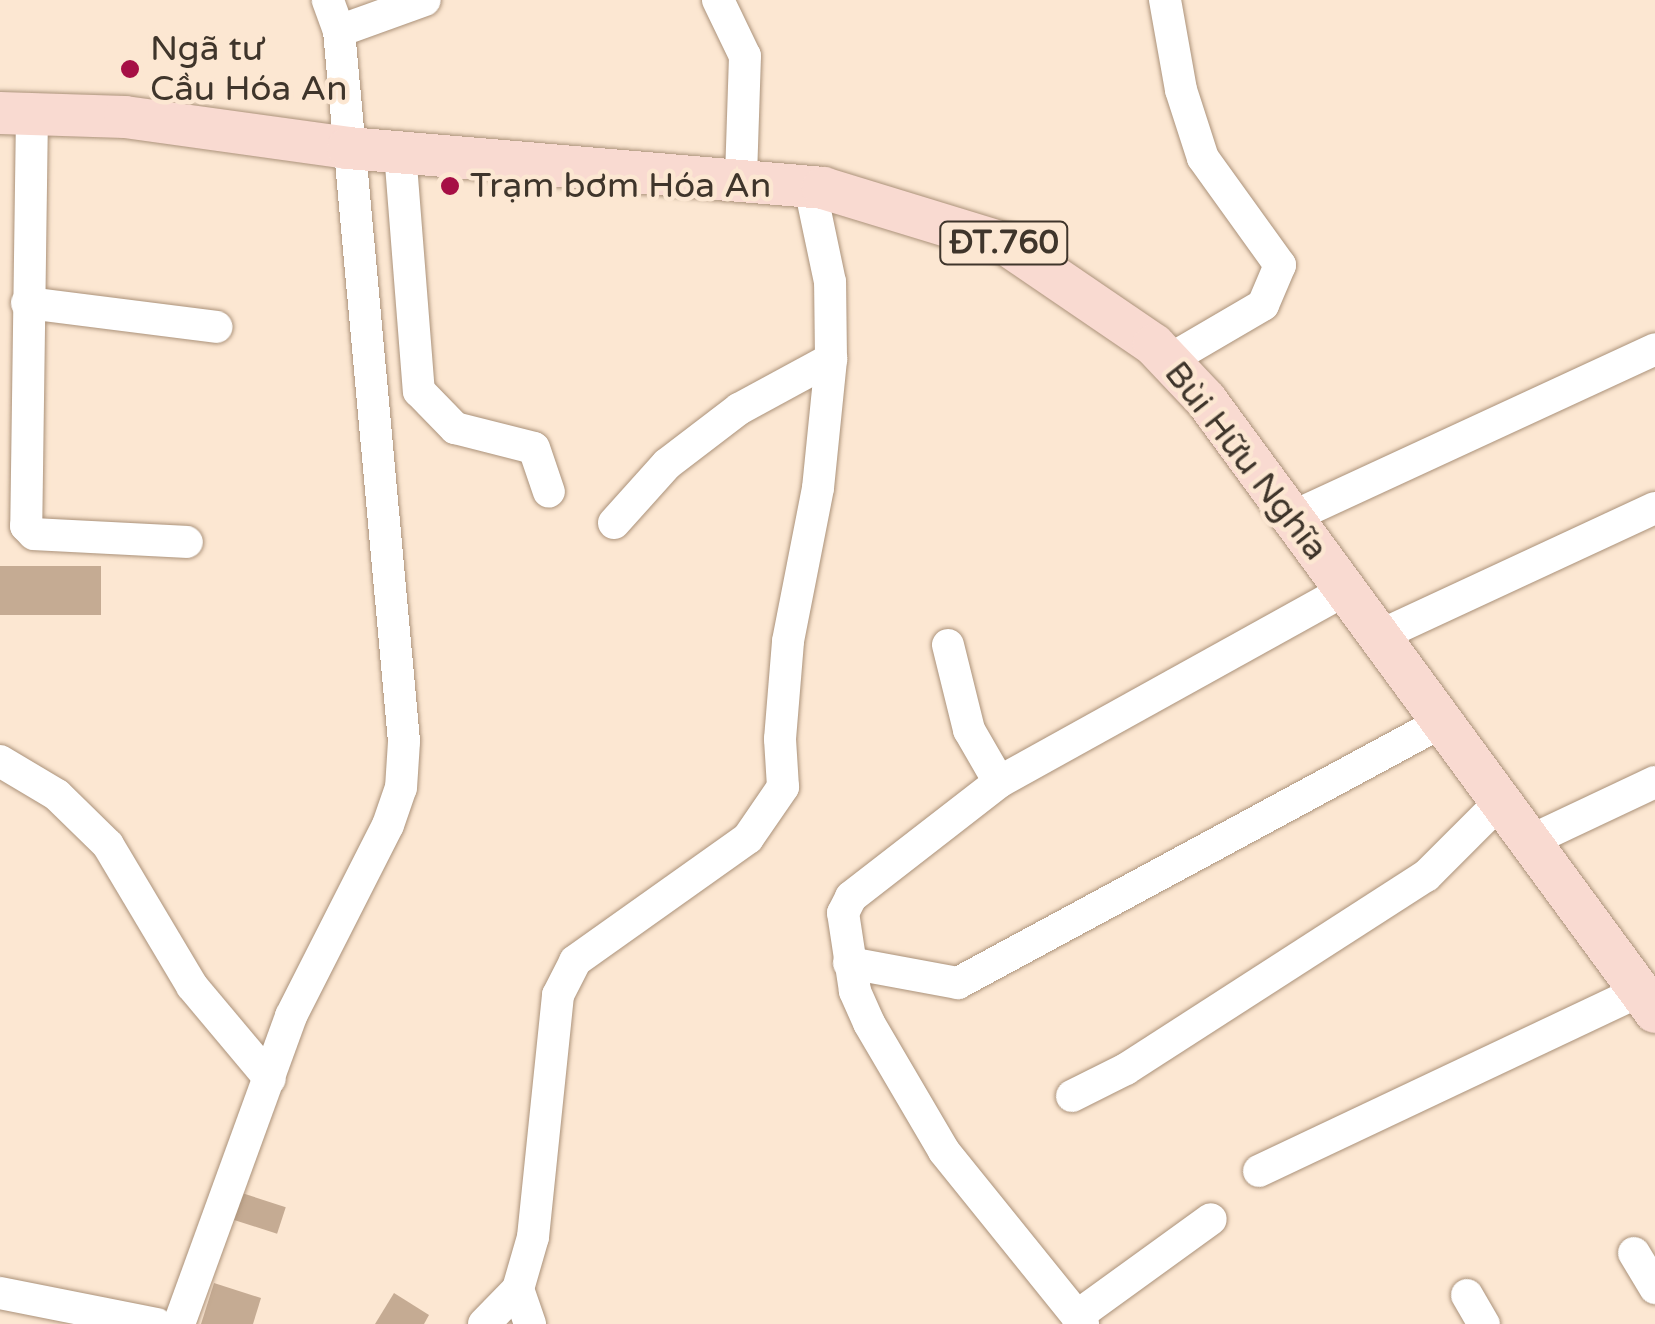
<!DOCTYPE html>
<html>
<head>
<meta charset="utf-8">
<style>
	body { margin:0 }
	#map { position:relative; width:1655px; height:1324px; overflow:hidden; background:#fce7d2; font-family:"Varela Round",sans-serif }
	div>[style] { position:absolute }
	[style*='--x'] { left:calc(var(--x)*1px); top:calc(var(--y)*1px); width:calc(var(--w)*1px); rotate:calc(var(--a)*1deg) }
	.building>* { inset:0; background:#c5ab93; transform-origin:0 0 }
	.roads { filter:drop-shadow(0 0 2px #ab927a) drop-shadow(0 0 2px #ab927a) }
	.minor>* { height:32px; margin:-16px; padding:0 16px; transform-origin:16px; border-radius:16px; background:#fff }
	.major>* { height:42px; margin:-21px; padding:0 21px; transform-origin:21px; border-radius:21px; background:#f9dad1 }
	.dots>* { width:28px; height:28px; translate:-50% -50%; box-sizing:border-box; border:5px solid #fce7d2; border-radius:50% }
	span { translate:-50% -50%; white-space:nowrap; text-align:center; line-height:1.15; -webkit-text-stroke:9px #fce7d2; paint-order:stroke }
	.shield-label span { padding:2px 8px; background:#fce7d2; border:2px solid; border-radius:8px; -webkit-text-stroke-width:0 }
	.shield-label { font-size:32px; color:#3f352b; font-weight:700 }
	.poi-label { font-size:35px; color:#3f352b }
	.left { translate:0 -50%; text-align:left }
	.street-label { font-size:35px; color:#3f352b }
</style>
</head>
<body>
<div id="map">
	<div class="building">
		<i style="left:0;top:566px;width:101px;height:49px"></i>
		<i style="left:242px;top:1193px;width:46px;height:28px;rotate:18deg"></i>
		<i style="clip-path:polygon(214px 1283px,261px 1298px,253px 1324px,201px 1324px)"></i>
		<i style="clip-path:polygon(394px 1293px,429px 1315px,424px 1324px,375px 1324px)"></i>
	</div>
	<div class="roads">
		<div class="minor">
			<i style="--x:718;--y:0;--w:62;--a:64.3"></i>
			<i style="--x:745;--y:56;--w:122;--a:91.9"></i>
			<i style="--x:1165;--y:0;--w:91;--a:79.9"></i>
			<i style="--x:1181;--y:90;--w:71;--a:72.1"></i>
			<i style="--x:1203;--y:158;--w:132;--a:54.3"></i>
			<i style="--x:1280;--y:265;--w:43;--a:113"></i>
			<i style="--x:1263;--y:305;--w:109;--a:149.7"></i>
			<i style="--x:339;--y:31;--w:91;--a:-19.8"></i>
			<i style="--x:32;--y:114;--w:412;--a:90.8"></i>
			<i style="--x:26;--y:526;--w:11;--a:45"></i>
			<i style="--x:34;--y:534;--w:153;--a:3"></i>
			<i style="--x:400;--y:152;--w:240;--a:85.5"></i>
			<i style="--x:419;--y:391;--w:52;--a:45.8"></i>
			<i style="--x:455;--y:428;--w:81;--a:14.2"></i>
			<i style="--x:534;--y:448;--w:46;--a:71.2"></i>
			<i style="--x:27;--y:303;--w:191;--a:7.2"></i>
			<i style="--x:1292;--y:517;--w:400;--a:-24.8"></i>
			<i style="--x:614;--y:523;--w:79;--a:-48.1"></i>
			<i style="--x:667;--y:464;--w:91;--a:-37.4"></i>
			<i style="--x:739;--y:409;--w:105;--a:-28.5"></i>
			<i style="--x:1379;--y:636;--w:304;--a:-24.9"></i>
			<i style="--x:948;--y:645;--w:88;--a:76.1"></i>
			<i style="--x:969;--y:730;--w:60;--a:60"></i>
			<i style="--x:0;--y:761;--w:66;--a:30.8"></i>
			<i style="--x:57;--y:795;--w:71;--a:44.4"></i>
			<i style="--x:108;--y:845;--w:164;--a:59.2"></i>
			<i style="--x:192;--y:986;--w:121;--a:50"></i>
			<i style="--x:1530;--y:841;--w:138;--a:-25.3"></i>
			<i style="--x:849;--y:963;--w:111;--a:10.4"></i>
			<i style="--x:958;--y:983;--w:550;--a:-28.34"></i>
			<i style="--x:1072;--y:1096;--w:60;--a:-26.6"></i>
			<i style="--x:1126;--y:1069;--w:357;--a:-32.8"></i>
			<i style="--x:1426;--y:876;--w:106;--a:-45"></i>
			<i style="--x:1259;--y:1171;--w:421;--a:-25.3"></i>
			<i style="--x:1634;--y:1253;--w:41;--a:59"></i>
			<i style="--x:518;--y:1289;--w:37;--a:71"></i>
			<i style="--x:0;--y:1293;--w:160;--a:11.2"></i>
			<i style="--x:1467;--y:1295;--w:34;--a:60"></i>
			<i style="--x:1077;--y:1316;--w:212;--a:-128.9"></i>
			<i style="--x:944;--y:1151;--w:148;--a:-120.4"></i>
			<i style="--x:869;--y:1023;--w:35;--a:-114"></i>
			<i style="--x:855;--y:991;--w:79;--a:-98.7"></i>
			<i style="--x:843;--y:913;--w:18;--a:-63"></i>
			<i style="--x:851;--y:897;--w:187;--a:-37.8"></i>
			<i style="--x:999;--y:782;--w:396;--a:-29"></i>
			<i style="--x:179;--y:1324;--w:328;--a:-70"></i>
			<i style="--x:291;--y:1016;--w:214;--a:-63.1"></i>
			<i style="--x:388;--y:825;--w:39;--a:-71"></i>
			<i style="--x:401;--y:788;--w:47;--a:-86.3"></i>
			<i style="--x:404;--y:741;--w:713;--a:-95.23"></i>
			<i style="--x:339;--y:31;--w:33;--a:-110"></i>
			<i style="--x:484;--y:1324;--w:49;--a:-45.8"></i>
			<i style="--x:518;--y:1289;--w:54;--a:-73.9"></i>
			<i style="--x:533;--y:1237;--w:243;--a:-84.1"></i>
			<i style="--x:558;--y:995;--w:38;--a:-63"></i>
			<i style="--x:575;--y:961;--w:212;--a:-35.4"></i>
			<i style="--x:748;--y:838;--w:62;--a:-55.5"></i>
			<i style="--x:783;--y:787;--w:48;--a:-93.6"></i>
			<i style="--x:780;--y:739;--w:98;--a:-85.3"></i>
			<i style="--x:788;--y:641;--w:156;--a:-78.9"></i>
			<i style="--x:818;--y:488;--w:130;--a:-84.2"></i>
			<i style="--x:831;--y:359;--w:77;--a:-90.7"></i>
			<i style="--x:830;--y:282;--w:97;--a:-101.9"></i>
			<i style="--x:1083;--y:1324;--w:10;--a:-127"></i>
			<i style="--x:1077;--y:1316;--w:165;--a:-35.9"></i>
		</div>
		<div class="major">
			<i style="--x:0;--y:113;--w:125;--a:1.8"></i>
			<i style="--x:125;--y:117;--w:225;--a:7.9"></i>
			<i style="--x:348;--y:148;--w:477;--a:4.8"></i>
			<i style="--x:823;--y:188;--w:191;--a:17"></i>
			<i style="--x:1006;--y:244;--w:179;--a:34.3"></i>
			<i style="--x:1154;--y:345;--w:76;--a:46.6"></i>
			<i style="--x:1206;--y:400;--w:759;--a:53.73"></i>
		</div>
	</div>
	<div class="dots">
		<i style="left:130px;top:69px;background:#a60f45"></i>
		<i style="left:450px;top:186px;background:#a60f45"></i>
	</div>
	<div class="shield-label">
		<span style="left:1004px;top:243px">ĐT.760</span>
	</div>
	<div class="poi-label">
		<span class="left" style="left:150px;top:69px">Ngã tư<br>Cầu Hóa An</span>
		<span class="left" style="left:470px;top:186px">Trạm bơm Hóa An</span>
	</div>
	<div class="street-label">
		<span style="left:1246px;top:461px;rotate:52deg">Bùi Hữu Nghĩa</span>
	</div>
</div>
</body>
</html>
